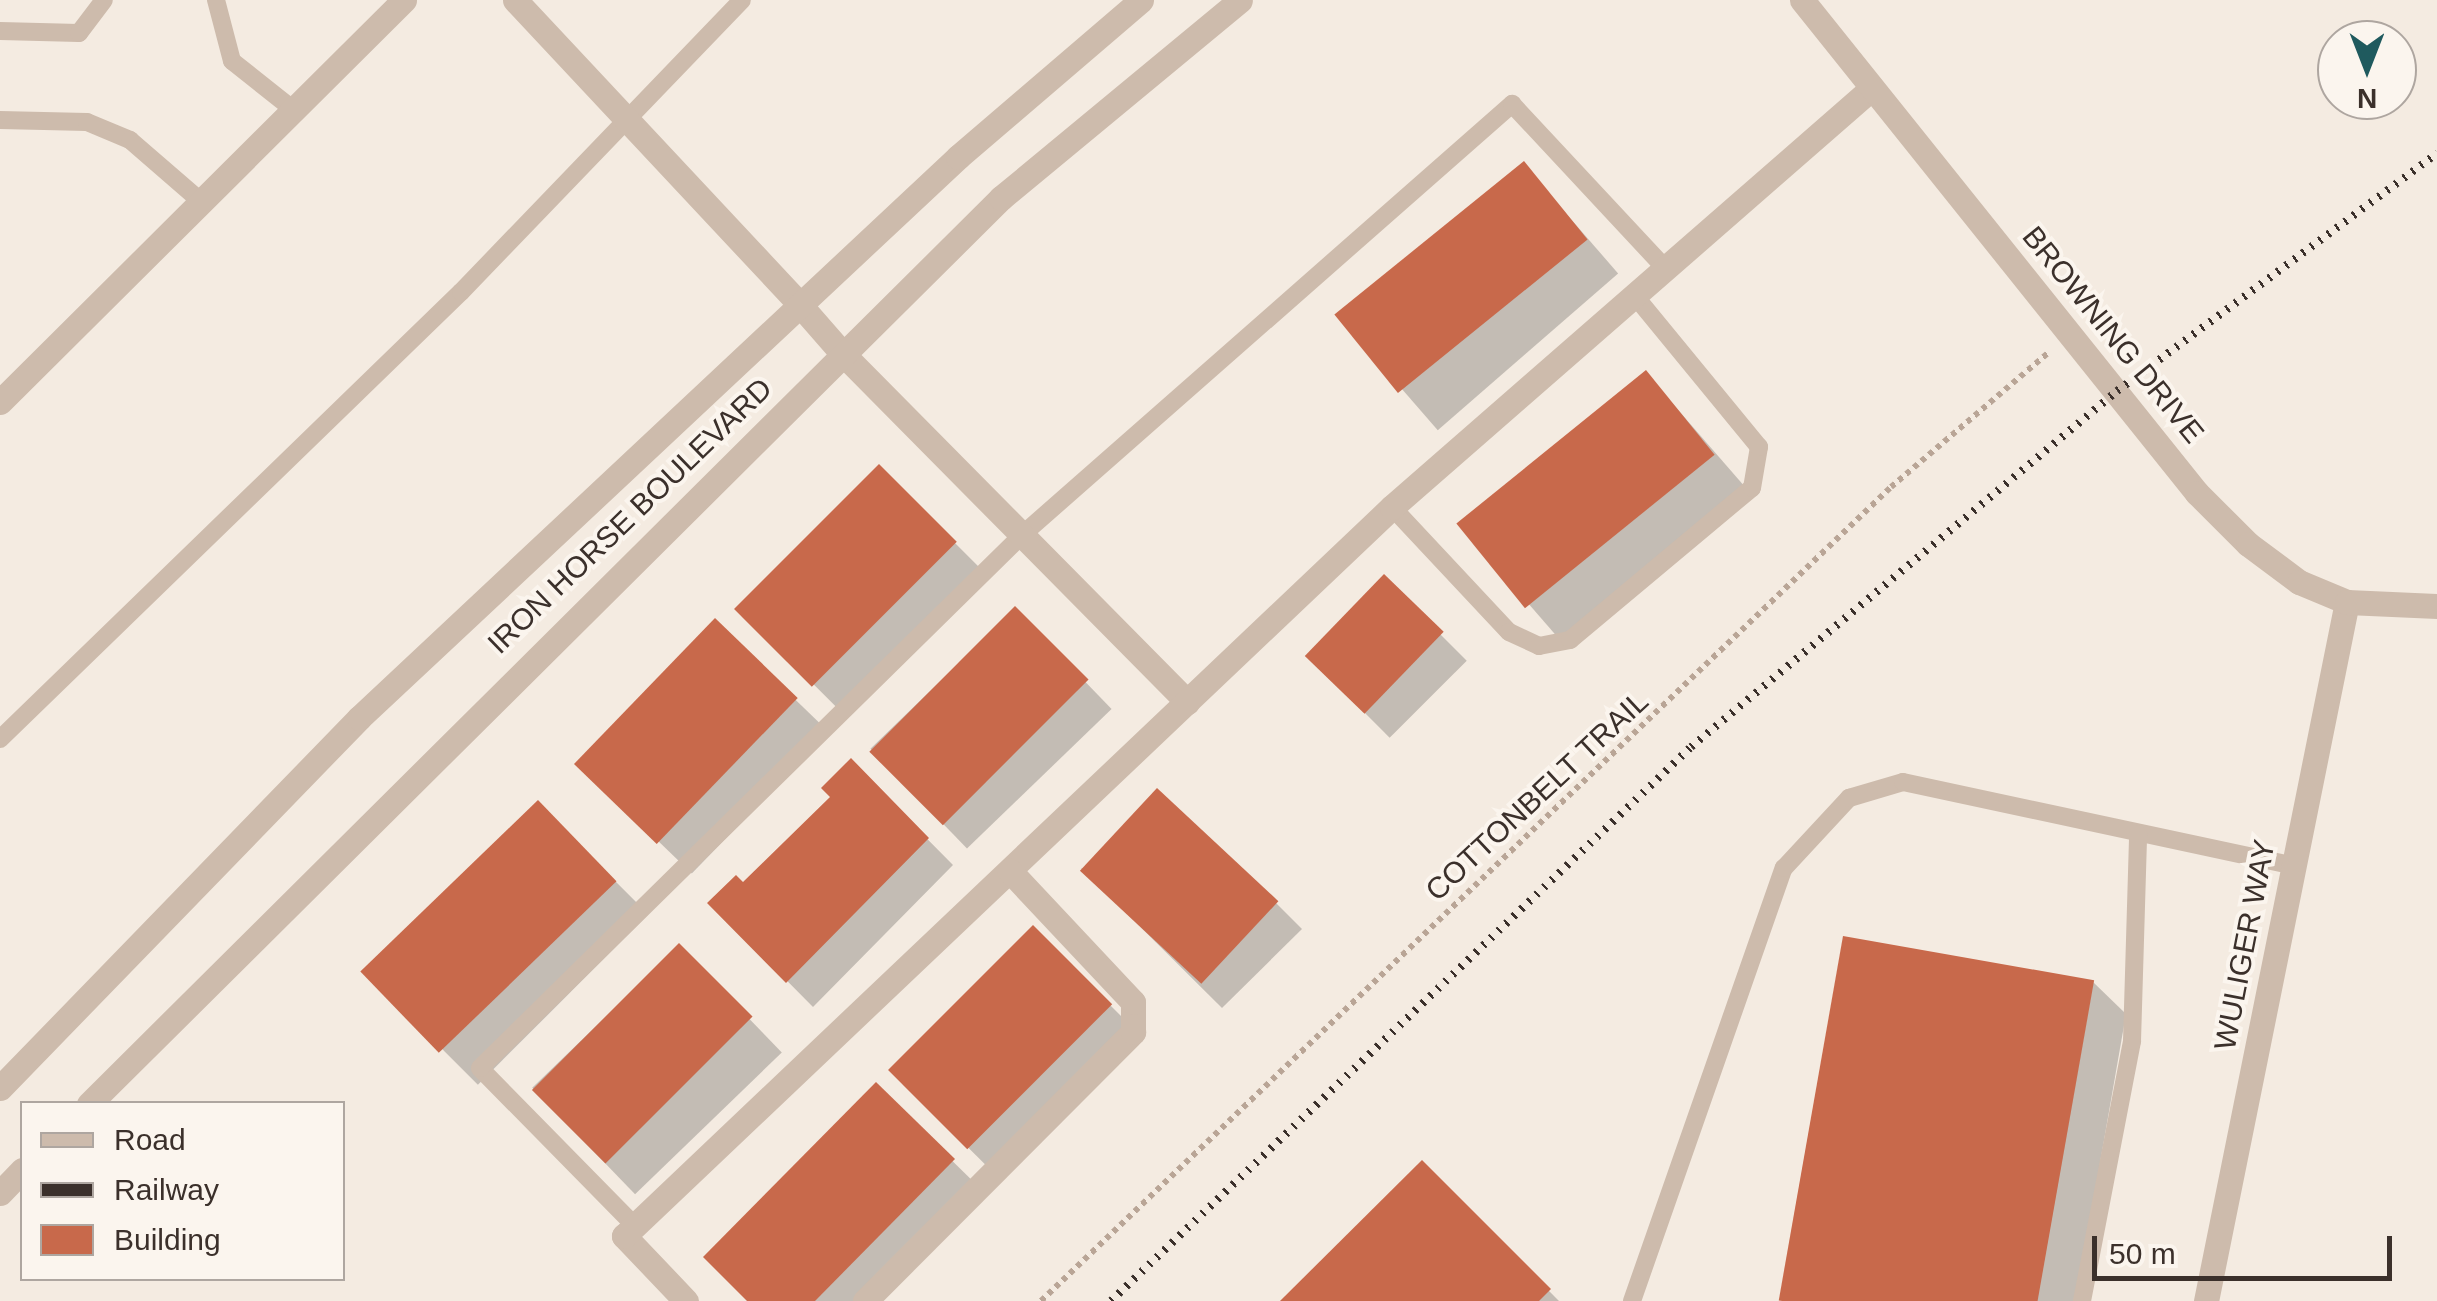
<!DOCTYPE html>
<html>
<head>
<meta charset="utf-8">
<style>
	body { margin:0 }
	#map { position:relative; width:2437px; height:1301px; overflow:hidden; background:#f4ebe1; font-family:Helvetica,sans-serif }
	div>[style] { position:absolute }
	[style*='--x'] { left:calc(var(--x)*1px); top:calc(var(--y)*1px); width:calc(var(--w)*1px); rotate:calc(var(--a)*1deg) }
	.shadow>* { inset:0; background:#0003; transform-origin:0 0 }
	.building>* { inset:0; background:#c8694b; transform-origin:0 0 }
	.path>* { height:6px; margin-top:-3px; transform-origin:0; background:repeating-linear-gradient(90deg,#b9a596 0 5px,transparent 0 10px) }
	.service>* { height:18px; margin:-9px; padding:0 9px; transform-origin:9px; border-radius:9px; background:#cdbbac }
	.minor>* { height:25px; margin:-12.5px; padding:0 12.5px; transform-origin:12.5px; border-radius:12.5px; background:#cdbbac }
	.tertiary>* { height:25px; margin:-12.5px; padding:0 12.5px; transform-origin:12.5px; border-radius:12.5px; background:#cdbbac }
	.rail>* { height:8px; margin-top:-4px; transform-origin:0; background:repeating-linear-gradient(90deg,#3b302b 0 2.5px,transparent 0 10.5px) }
	span { translate:-50% -50%; white-space:nowrap; text-align:center; line-height:1.15; -webkit-text-stroke:8px #fbf5ee; paint-order:stroke }
	.street-label { font-size:30px; color:#3b302b }
	.legend { position:absolute; left:20px; top:1101px; width:325px; height:180px; box-sizing:border-box; background:#fbf5ee; border:2px solid #aea6a0; margin:0; padding:12px 18px; list-style:none; font-size:30px; color:#3b302b }
	.legend li { display:flex; align-items:center; gap:20px; height:50px }
	.legend b { width:50px; border:2px solid #aea6a0 }
	.north { position:absolute; left:2317px; top:20px; width:100px; height:100px; box-sizing:border-box; background:#fbf5ee; border:2px solid #aea6a0; border-radius:50%; rotate:180deg; font-size:28px; font-weight:700; line-height:40px; text-align:center; color:#3b302b }
	.north::after { content:''; display:block; margin:auto; width:35px; height:45px; background:#1f5a5e; clip-path:polygon(50% 0,100% 100%,50% 72%,0 100%) }
	.scale { position:absolute; left:2092px; top:1236px; width:300px; height:45px; box-sizing:border-box; border:5px solid #3b302b; border-top:0; padding-left:12px; font-size:30px; line-height:35px; white-space:nowrap; color:#3b302b; -webkit-text-stroke:8px #fbf5ee; paint-order:stroke }
</style>
</head>
<body>
<div id="map">
	<div class="shadow">
		<i style="left:1523px;top:164px;width:145px;height:239px;rotate:49deg"></i>
		<i style="left:1646px;top:373px;width:152px;height:240px;rotate:49deg"></i>
		<i style="left:879px;top:467px;width:153px;height:200px;rotate:45deg"></i>
		<i style="left:1384px;top:578px;width:117px;height:109px;rotate:45deg"></i>
		<i style="left:1015px;top:609px;width:139px;height:201px;rotate:46deg"></i>
		<i style="left:715px;top:622px;width:158px;height:197px;rotate:44deg"></i>
		<i style="clip-path:polygon(851px 762px,953px 865px,813px 1007px,710px 903px,743px 886px,833px 797px)"></i>
		<i style="left:538px;top:804px;width:156px;height:241px;rotate:45deg"></i>
		<i style="clip-path:polygon(1081px 868px,1276px 903px,1302px 929px,1222px 1008px)"></i>
		<i style="left:1033px;top:928px;width:156px;height:201px;rotate:45deg"></i>
		<i style="left:679px;top:946px;width:148px;height:204px;rotate:46deg"></i>
		<i style="clip-path:polygon(2092px 981px,2126px 1014px,2076px 1301px,1783px 1301px)"></i>
		<i style="clip-path:polygon(876px 1086px,986px 1194px,880px 1301px,750px 1301px)"></i>
		<i style="clip-path:polygon(1422px 1163px,1559px 1301px,1283px 1301px)"></i>
	</div>
	<div class="building">
		<i style="left:1524px;top:161px;width:101px;height:244px;rotate:51deg"></i>
		<i style="left:1646px;top:370px;width:109px;height:244px;rotate:51deg"></i>
		<i style="left:879px;top:464px;width:110px;height:205px;rotate:45deg"></i>
		<i style="left:1384px;top:574px;width:83px;height:114px;rotate:44deg"></i>
		<i style="left:1015px;top:606px;width:104px;height:206px;rotate:45deg"></i>
		<i style="left:715px;top:618px;width:115px;height:203px;rotate:44deg"></i>
		<i style="clip-path:polygon(851px 758px,929px 838px,786px 983px,707px 903px,736px 875px,743px 882px,830px 797px,821px 788px)"></i>
		<i style="left:1157px;top:788px;width:166px;height:113px;rotate:43deg"></i>
		<i style="left:538px;top:800px;width:113px;height:247px;rotate:46deg"></i>
		<i style="left:1033px;top:925px;width:112px;height:205px;rotate:45deg"></i>
		<i style="left:1843px;top:936px;width:255px;height:370px;rotate:10deg"></i>
		<i style="left:679px;top:943px;width:104px;height:208px;rotate:45deg"></i>
		<i style="clip-path:polygon(876px 1082px,955px 1159px,815px 1301px,747px 1301px,703px 1257px)"></i>
		<i style="clip-path:polygon(1422px 1160px,1551px 1289px,1539px 1301px,1280px 1301px)"></i>
	</div>
	<div class="path">
		<i style="--x:1041;--y:1301;--w:1177;--a:-43.76"></i>
		<i style="--x:1891;--y:487;--w:206;--a:-40.5"></i>
	</div>
	<div class="service">
		<i style="--x:216;--y:0;--w:63;--a:75.3"></i>
		<i style="--x:232;--y:61;--w:80;--a:38.4"></i>
		<i style="--x:0;--y:31;--w:79;--a:1.5"></i>
		<i style="--x:79;--y:33;--w:41;--a:-52.9"></i>
		<i style="--x:0;--y:120;--w:87;--a:1.3"></i>
		<i style="--x:87;--y:122;--w:47;--a:22.7"></i>
		<i style="--x:130;--y:140;--w:98;--a:40.9"></i>
		<i style="--x:1392;--y:507;--w:171;--a:46.9"></i>
		<i style="--x:1509;--y:632;--w:33;--a:25"></i>
		<i style="--x:1539;--y:646;--w:32;--a:-11"></i>
		<i style="--x:1570;--y:640;--w:237;--a:-39.9"></i>
		<i style="--x:1752;--y:488;--w:42;--a:-80.3"></i>
		<i style="--x:1759;--y:447;--w:195;--a:-129.4"></i>
		<i style="--x:0;--y:739;--w:642;--a:-44.12"></i>
		<i style="--x:461;--y:292;--w:405;--a:-46.1"></i>
		<i style="--x:635;--y:1226;--w:221;--a:-134.5"></i>
		<i style="--x:480;--y:1068;--w:760;--a:-44.52"></i>
		<i style="--x:1022;--y:535;--w:653;--a:-41.33"></i>
		<i style="--x:1512;--y:104;--w:226;--a:47"></i>
		<i style="--x:1632;--y:1301;--w:459;--a:-70.7"></i>
		<i style="--x:1784;--y:868;--w:96;--a:-47.1"></i>
		<i style="--x:1849;--y:798;--w:56;--a:-16.5"></i>
		<i style="--x:1903;--y:782;--w:400;--a:12.1"></i>
		<i style="--x:2082;--y:1301;--w:265;--a:-79.1"></i>
		<i style="--x:2132;--y:1041;--w:207;--a:-88.3"></i>
	</div>
	<div class="minor">
		<i style="--x:515;--y:0;--w:417;--a:46.9"></i>
		<i style="--x:842;--y:353;--w:491;--a:45.3"></i>
		<i style="--x:0;--y:402;--w:570;--a:-44.86"></i>
		<i style="--x:686;--y:1301;--w:90;--a:-133.6"></i>
		<i style="--x:624;--y:1236;--w:1059;--a:-43.51"></i>
		<i style="--x:1392;--y:507;--w:637;--a:-41.12"></i>
		<i style="--x:865;--y:1301;--w:380;--a:-45.1"></i>
		<i style="--x:1133;--y:1032;--w:30;--a:-90"></i>
		<i style="--x:1133;--y:1002;--w:180;--a:-133.2"></i>
		<i style="--x:2206;--y:1301;--w:713;--a:-78.6"></i>
	</div>
	<div class="tertiary">
		<i style="--x:1802;--y:0;--w:632;--a:51.3"></i>
		<i style="--x:2197;--y:493;--w:72;--a:45"></i>
		<i style="--x:2248;--y:544;--w:64;--a:36.7"></i>
		<i style="--x:2299;--y:582;--w:52;--a:22.6"></i>
		<i style="--x:2347;--y:602;--w:90;--a:2.5"></i>
		<i style="--x:800;--y:305;--w:64;--a:48.8"></i>
		<i style="--x:0;--y:1088;--w:516;--a:-45.86"></i>
		<i style="--x:359;--y:718;--w:821;--a:-43.12"></i>
		<i style="--x:958;--y:157;--w:241;--a:-40.6"></i>
		<i style="--x:89;--y:1104;--w:1286;--a:-44.81"></i>
		<i style="--x:1001;--y:198;--w:310;--a:-39.6"></i>
		<i style="--x:0;--y:1193;--w:32;--a:-46"></i>
	</div>
	<div class="rail">
		<i style="--x:1111;--y:1301;--w:802;--a:-43.69"></i>
		<i style="--x:1691;--y:747;--w:555;--a:-39.88"></i>
		<i style="--x:2117;--y:391;--w:399;--a:-36.6"></i>
	</div>
	<div class="street-label">
		<span style="left:2113px;top:335px;rotate:51deg">BROWNING DRIVE</span>
		<span style="left:630px;top:516px;rotate:-44deg">IRON HORSE BOULEVARD</span>
		<span style="left:1537px;top:796px;rotate:-43deg">COTTONBELT TRAIL</span>
		<span style="left:2245px;top:945px;rotate:-79deg">WULIGER WAY</span>
	</div>
	<ul class="legend">
	<li><b style="height:12px;background:#cdbbac"></b>Road</li>
	<li><b style="height:12px;background:#3b302b"></b>Railway</li>
	<li><b style="height:28px;background:#c8694b"></b>Building</li>
	</ul>
	<div class="north">N</div>
	<div class="scale">50 m</div>
</div>
</body>
</html>
